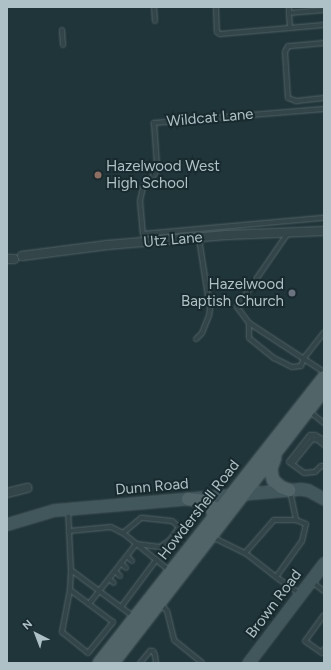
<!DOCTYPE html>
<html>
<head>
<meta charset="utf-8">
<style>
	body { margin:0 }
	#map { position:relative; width:331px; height:670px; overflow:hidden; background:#203539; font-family:Figtree,sans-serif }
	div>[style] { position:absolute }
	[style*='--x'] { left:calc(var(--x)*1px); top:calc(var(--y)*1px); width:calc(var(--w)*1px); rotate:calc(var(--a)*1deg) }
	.roads { filter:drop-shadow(0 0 1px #516367) drop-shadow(0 0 1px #516367) }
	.lane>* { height:4px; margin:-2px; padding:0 2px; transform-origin:2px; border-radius:2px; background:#334549 }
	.street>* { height:8px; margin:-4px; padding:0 4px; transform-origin:4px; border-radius:4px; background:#334549 }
	.secondary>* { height:11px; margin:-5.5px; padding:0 5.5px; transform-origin:5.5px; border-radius:5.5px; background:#41575c }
	.primary>* { height:12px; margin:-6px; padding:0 6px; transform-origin:6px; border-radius:6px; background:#516569 }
	.dots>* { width:11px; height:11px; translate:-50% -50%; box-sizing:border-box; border:2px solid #192a2e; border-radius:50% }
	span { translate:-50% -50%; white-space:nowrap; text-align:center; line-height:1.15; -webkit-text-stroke:4px #192a2e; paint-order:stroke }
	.street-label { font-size:15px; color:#aec1c6 }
	.poi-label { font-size:15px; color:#aec1c6 }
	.left { translate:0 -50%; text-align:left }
	.right { translate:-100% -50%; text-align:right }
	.frame { position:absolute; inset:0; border:8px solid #aec1c6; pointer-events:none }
	.north { position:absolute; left:16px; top:614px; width:40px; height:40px; -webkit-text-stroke:3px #192a2e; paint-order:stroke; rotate:318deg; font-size:11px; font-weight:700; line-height:16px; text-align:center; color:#aec1c6 }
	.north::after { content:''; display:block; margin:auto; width:14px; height:18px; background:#aec1c6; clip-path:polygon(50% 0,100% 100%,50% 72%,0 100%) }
</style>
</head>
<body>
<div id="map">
	<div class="roads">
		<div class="lane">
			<i style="--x:154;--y:7;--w:14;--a:86"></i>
			<i style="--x:216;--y:7;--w:25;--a:88"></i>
			<i style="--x:217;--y:32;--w:4;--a:34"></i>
			<i style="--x:220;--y:34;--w:104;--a:-4.9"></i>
			<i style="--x:289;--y:7;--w:6;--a:90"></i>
			<i style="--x:289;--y:13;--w:35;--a:-5"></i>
			<i style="--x:289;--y:13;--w:15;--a:86"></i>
			<i style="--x:62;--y:30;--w:15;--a:86"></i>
			<i style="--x:324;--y:43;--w:36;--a:175"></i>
			<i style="--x:288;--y:46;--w:7;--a:117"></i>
			<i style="--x:285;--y:52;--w:46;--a:86.3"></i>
			<i style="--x:288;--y:98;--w:9;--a:21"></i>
			<i style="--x:296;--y:101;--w:28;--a:-6"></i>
			<i style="--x:324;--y:109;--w:171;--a:175.3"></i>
			<i style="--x:154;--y:123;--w:42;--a:85.9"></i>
			<i style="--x:157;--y:165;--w:9;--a:103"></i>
			<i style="--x:155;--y:174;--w:18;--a:133"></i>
			<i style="--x:143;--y:187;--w:14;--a:102"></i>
			<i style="--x:140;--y:201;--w:33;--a:85"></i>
			<i style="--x:143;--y:234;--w:182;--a:-5.1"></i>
			<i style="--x:288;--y:233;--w:90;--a:124.6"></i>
			<i style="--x:237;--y:307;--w:20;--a:53"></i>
			<i style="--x:249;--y:323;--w:90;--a:33.2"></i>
			<i style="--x:249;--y:323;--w:15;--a:90"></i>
			<i style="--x:249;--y:338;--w:32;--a:39"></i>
			<i style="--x:274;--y:358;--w:20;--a:27"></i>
			<i style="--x:292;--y:367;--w:9;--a:-6"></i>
			<i style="--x:301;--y:366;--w:9;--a:-69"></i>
			<i style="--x:304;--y:358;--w:33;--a:-52"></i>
			<i style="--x:196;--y:339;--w:8;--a:-45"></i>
			<i style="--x:202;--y:333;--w:18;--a:-68"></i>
			<i style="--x:209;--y:316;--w:7;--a:-82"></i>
			<i style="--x:210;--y:309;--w:71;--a:-98.9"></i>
			<i style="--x:309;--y:411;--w:19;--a:39"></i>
			<i style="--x:324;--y:440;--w:10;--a:-151"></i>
			<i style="--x:315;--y:435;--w:5;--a:180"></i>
			<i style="--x:310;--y:435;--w:34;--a:128"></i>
			<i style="--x:289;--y:462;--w:19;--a:36"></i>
			<i style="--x:304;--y:473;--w:11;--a:-5"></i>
			<i style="--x:315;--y:472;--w:8;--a:-45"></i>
			<i style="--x:321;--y:466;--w:3;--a:0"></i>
			<i style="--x:292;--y:464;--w:32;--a:-51"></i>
			<i style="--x:312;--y:439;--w:6;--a:9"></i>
			<i style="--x:318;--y:440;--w:8;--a:40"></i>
			<i style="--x:290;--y:491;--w:30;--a:78"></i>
			<i style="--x:68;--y:509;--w:61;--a:87.2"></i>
			<i style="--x:71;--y:570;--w:79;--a:36.7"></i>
			<i style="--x:69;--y:531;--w:42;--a:-5.4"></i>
			<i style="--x:111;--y:527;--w:13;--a:27"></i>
			<i style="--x:123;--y:533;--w:60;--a:39"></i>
			<i style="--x:212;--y:537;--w:37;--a:26"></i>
			<i style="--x:245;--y:553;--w:44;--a:-48.7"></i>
			<i style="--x:274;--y:520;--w:22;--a:0"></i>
			<i style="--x:296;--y:520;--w:11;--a:22"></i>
			<i style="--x:306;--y:524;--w:17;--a:103"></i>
			<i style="--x:302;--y:541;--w:44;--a:125.8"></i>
			<i style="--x:276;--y:577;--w:39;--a:-142"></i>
			<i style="--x:127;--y:556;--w:7;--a:45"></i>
			<i style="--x:121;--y:563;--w:7;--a:45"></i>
			<i style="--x:115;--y:571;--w:7;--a:45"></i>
			<i style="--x:276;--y:577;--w:28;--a:35"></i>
			<i style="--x:109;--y:579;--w:6;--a:39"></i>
			<i style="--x:311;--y:581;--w:16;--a:38"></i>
			<i style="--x:70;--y:590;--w:43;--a:100.8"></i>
			<i style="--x:62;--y:632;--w:33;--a:39"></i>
			<i style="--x:88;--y:653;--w:40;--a:-51"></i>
			<i style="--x:113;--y:622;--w:54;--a:-143.3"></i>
			<i style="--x:70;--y:590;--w:20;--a:-87"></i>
			<i style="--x:160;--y:603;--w:11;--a:49"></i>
			<i style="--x:167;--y:611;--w:30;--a:76"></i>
			<i style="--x:174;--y:640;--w:36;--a:39"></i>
			<i style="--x:89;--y:604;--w:76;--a:-51.9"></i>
			<i style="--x:136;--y:544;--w:24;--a:7"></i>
			<i style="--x:160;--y:547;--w:12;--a:-35"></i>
			<i style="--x:170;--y:540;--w:16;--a:-55"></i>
			<i style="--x:179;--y:527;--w:9;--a:-139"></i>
			<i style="--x:172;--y:521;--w:31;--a:-174"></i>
			<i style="--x:141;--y:518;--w:23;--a:140"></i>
			<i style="--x:121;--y:607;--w:59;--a:-53.3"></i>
			<i style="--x:324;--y:615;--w:32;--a:126"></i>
			<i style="--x:305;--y:641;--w:21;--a:35"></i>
			<i style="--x:322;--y:653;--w:4;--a:-63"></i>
			<i style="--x:140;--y:663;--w:16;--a:-50"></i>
			<i style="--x:150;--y:651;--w:3;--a:0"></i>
			<i style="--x:153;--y:651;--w:4;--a:63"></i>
			<i style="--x:155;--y:655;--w:8;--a:83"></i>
		</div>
		<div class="street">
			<i style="--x:22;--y:256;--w:86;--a:-7.4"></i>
			<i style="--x:107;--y:245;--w:120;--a:-4.8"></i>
			<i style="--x:227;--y:235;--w:97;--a:-2.4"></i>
			<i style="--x:7;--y:259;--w:7;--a:0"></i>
			<i style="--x:7;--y:493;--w:21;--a:-14"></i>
		</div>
		<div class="secondary">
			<i style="--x:7;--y:524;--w:49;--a:-16.6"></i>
			<i style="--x:54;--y:510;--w:248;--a:-4.9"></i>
			<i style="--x:301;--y:489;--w:7;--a:8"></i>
			<i style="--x:308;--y:490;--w:18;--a:29"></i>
			<i style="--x:248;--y:663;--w:126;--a:-52.8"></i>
		</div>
		<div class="primary">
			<i style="--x:275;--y:458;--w:12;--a:110"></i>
			<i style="--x:271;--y:469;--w:11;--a:80"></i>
			<i style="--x:273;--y:480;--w:11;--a:41"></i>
			<i style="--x:281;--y:487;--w:9;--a:21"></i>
			<i style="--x:188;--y:499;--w:17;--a:7"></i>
			<i style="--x:205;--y:501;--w:8;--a:40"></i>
			<i style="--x:211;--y:506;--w:10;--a:73"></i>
			<i style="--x:99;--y:663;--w:364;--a:-51.8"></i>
			<i style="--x:113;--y:663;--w:345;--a:-52.3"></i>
		</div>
	</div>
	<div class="dots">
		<i style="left:98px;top:175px;background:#8d6e63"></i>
		<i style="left:292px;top:293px;background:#6b7280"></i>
	</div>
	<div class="street-label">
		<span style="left:210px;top:118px;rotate:-5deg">Wildcat Lane</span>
		<span style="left:173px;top:240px;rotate:-5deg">Utz Lane</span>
		<span style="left:152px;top:487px;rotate:-5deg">Dunn Road</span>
		<span style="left:199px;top:510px;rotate:-52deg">Howdershell Road</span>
		<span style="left:274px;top:604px;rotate:-53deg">Brown Road</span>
	</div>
	<div class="poi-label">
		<span class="left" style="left:106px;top:175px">Hazelwood West<br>High School</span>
		<span class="right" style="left:284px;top:293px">Hazelwood<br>Baptish Church</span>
	</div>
	<div class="frame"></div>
	<div class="north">N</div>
</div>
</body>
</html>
